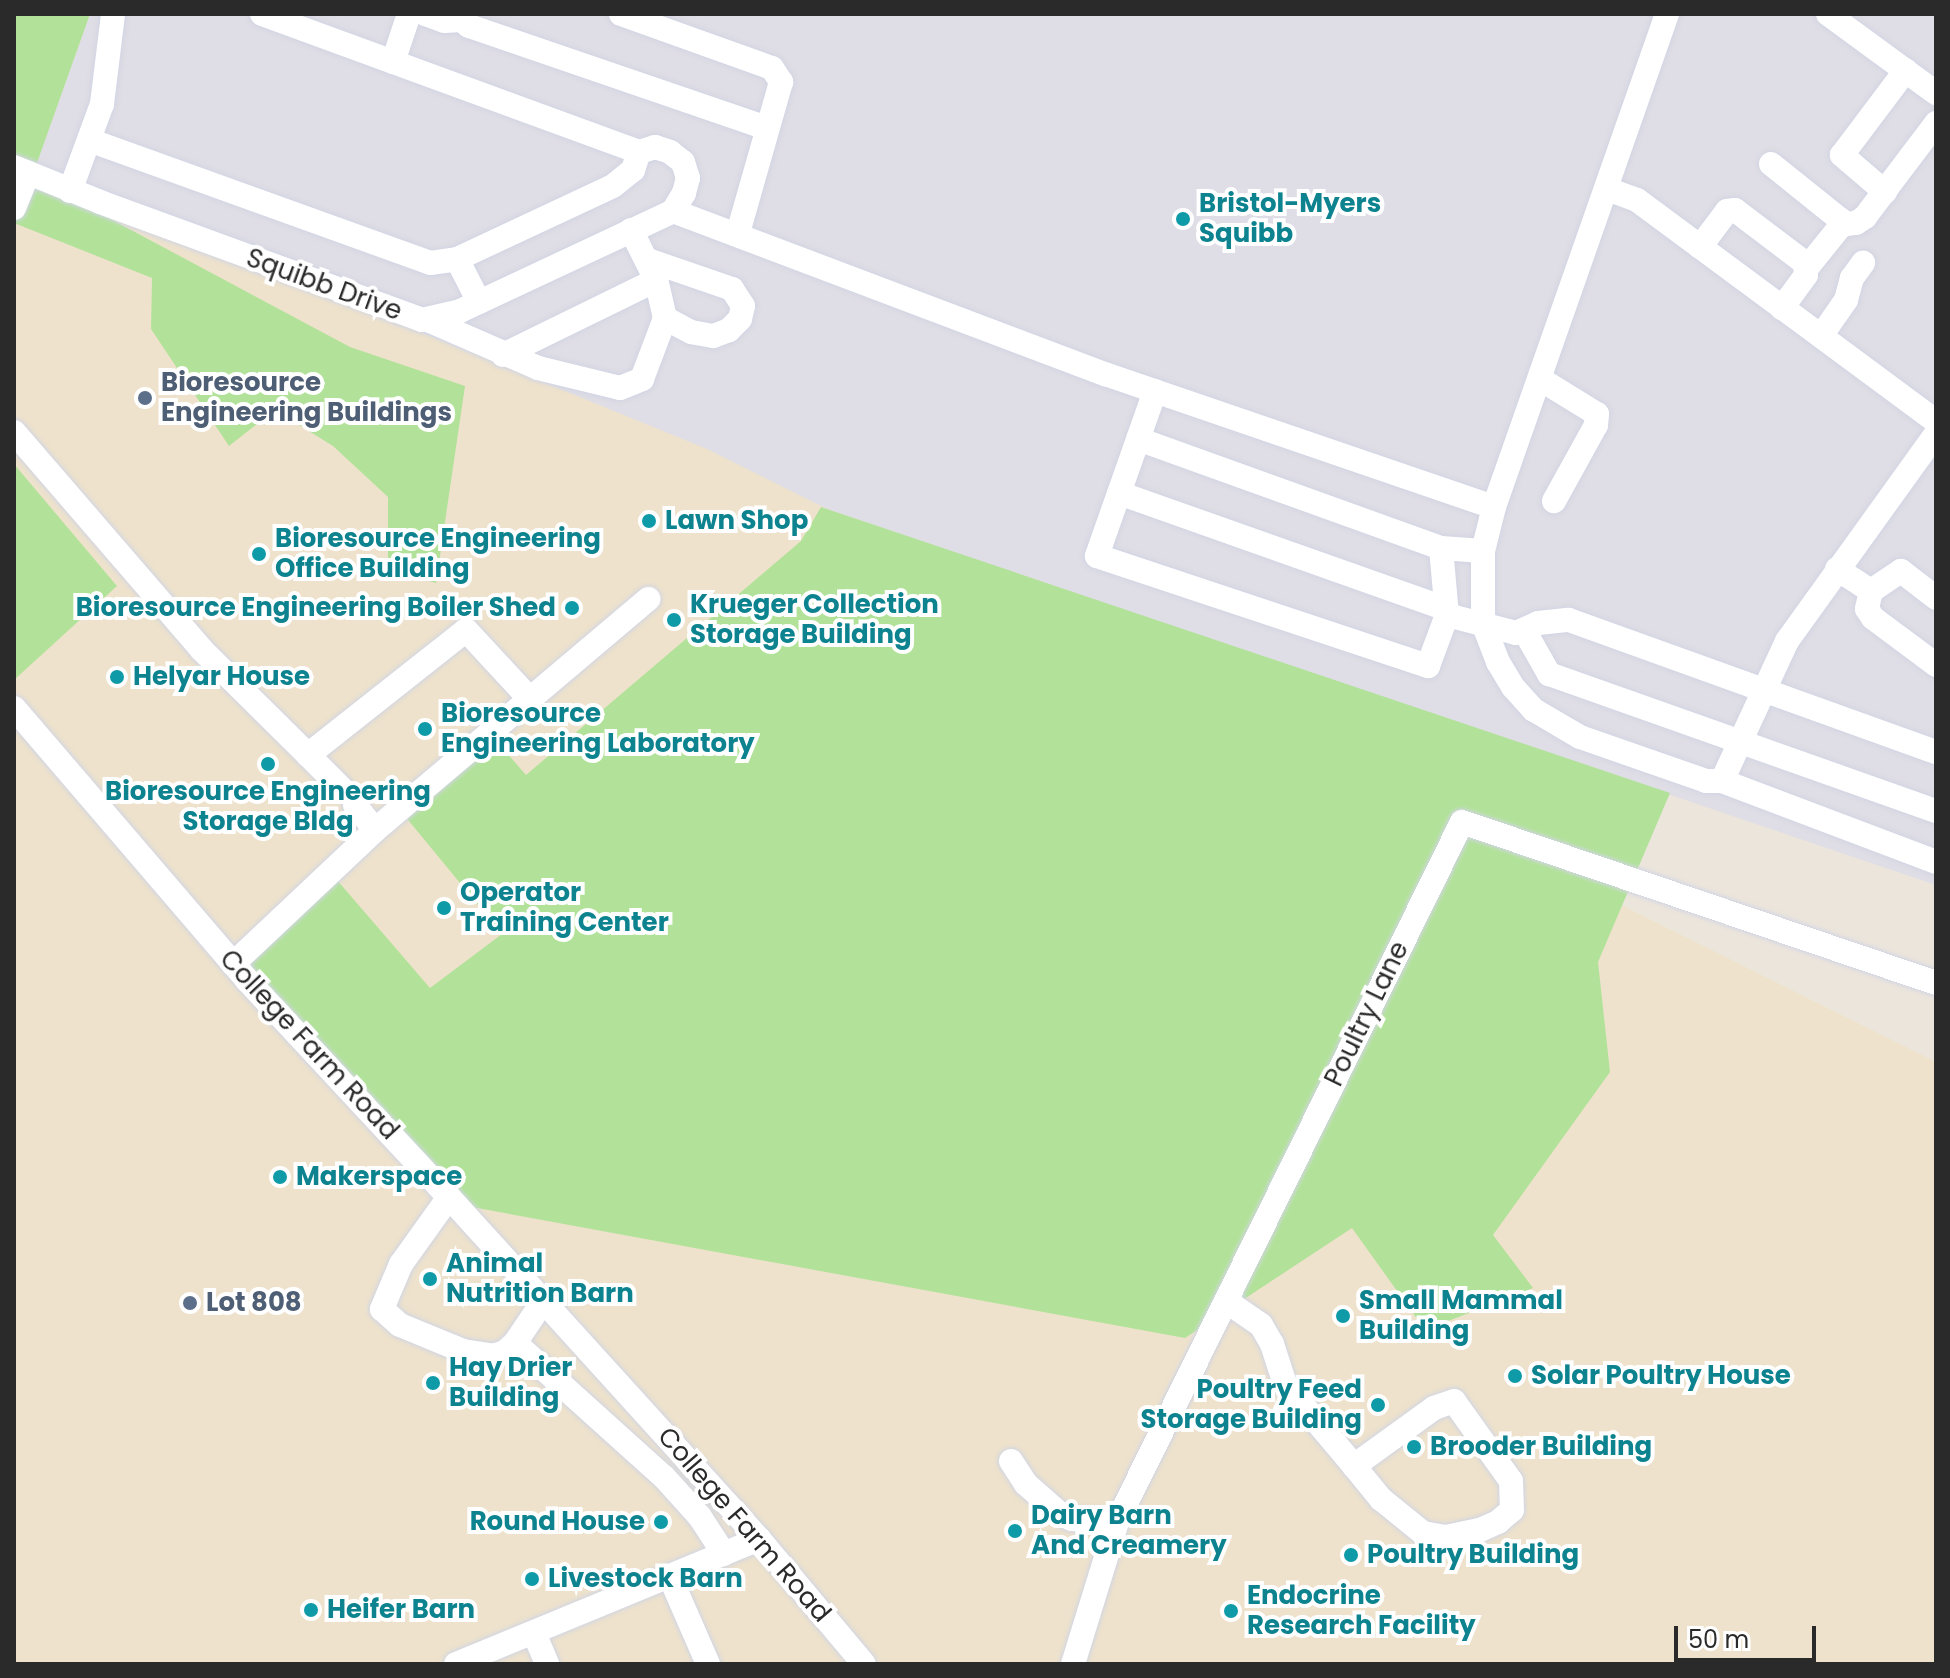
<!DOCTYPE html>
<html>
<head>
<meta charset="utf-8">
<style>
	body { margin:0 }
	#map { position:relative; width:1950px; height:1678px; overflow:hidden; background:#ece5dc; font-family:Poppins,sans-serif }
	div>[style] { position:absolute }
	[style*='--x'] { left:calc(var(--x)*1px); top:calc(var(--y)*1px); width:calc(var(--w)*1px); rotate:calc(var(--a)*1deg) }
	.industrial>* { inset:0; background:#dfdde5 }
	.education>* { inset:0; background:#eee2cc }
	.green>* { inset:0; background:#b2e299 }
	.roads { filter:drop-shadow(0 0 2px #d1d5e3) drop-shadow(0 0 2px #d1d5e3) }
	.minor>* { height:24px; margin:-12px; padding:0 12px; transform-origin:12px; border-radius:12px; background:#fff }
	.dots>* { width:22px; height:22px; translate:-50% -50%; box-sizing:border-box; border:4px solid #fff; border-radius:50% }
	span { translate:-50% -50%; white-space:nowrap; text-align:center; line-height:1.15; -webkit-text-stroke:8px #fff; paint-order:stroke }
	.culture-label { font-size:26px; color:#0d838f; font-weight:700 }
	.left { translate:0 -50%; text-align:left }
	.right { translate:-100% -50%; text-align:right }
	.street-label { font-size:26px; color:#2a2a2a }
	.service-label { font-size:26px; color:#4e5e75; font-weight:700 }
	.frame { position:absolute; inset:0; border:16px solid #2a2a2a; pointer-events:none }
	.scale { position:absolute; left:1674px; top:1626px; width:142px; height:36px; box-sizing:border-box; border:4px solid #2a2a2a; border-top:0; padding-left:10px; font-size:24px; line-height:28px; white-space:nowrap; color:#2a2a2a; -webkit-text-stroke:6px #fff; paint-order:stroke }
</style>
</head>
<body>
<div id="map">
	<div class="industrial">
		<i style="clip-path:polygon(90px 14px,1936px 14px,1936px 885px,821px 507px,32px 177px)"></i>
	</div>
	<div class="education">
		<i style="clip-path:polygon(14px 166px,707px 449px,1936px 1062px,1936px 1664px,14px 1664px)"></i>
	</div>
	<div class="green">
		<i style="clip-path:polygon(14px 14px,90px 14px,32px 177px,350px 347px,465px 386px,436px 583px,388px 568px,388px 497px,333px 446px,275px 410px,229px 446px,151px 329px,152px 278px,14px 223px)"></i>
		<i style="clip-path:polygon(14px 464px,117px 586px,14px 680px)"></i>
		<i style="clip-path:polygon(821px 507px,1670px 793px,1598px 962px,1610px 1072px,1493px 1235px,1533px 1288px,1425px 1330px,1352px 1228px,1185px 1338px,450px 1203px,231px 972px,337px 880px,430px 988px,502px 934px,404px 815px,493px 737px,526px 775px,801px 541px)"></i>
	</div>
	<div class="roads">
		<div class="minor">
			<i style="--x:262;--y:14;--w:401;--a:20.1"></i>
			<i style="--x:639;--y:152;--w:17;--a:-17"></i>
			<i style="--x:655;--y:147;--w:16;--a:18"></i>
			<i style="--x:670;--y:152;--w:16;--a:38"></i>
			<i style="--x:683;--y:162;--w:17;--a:73"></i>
			<i style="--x:688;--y:178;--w:16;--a:105"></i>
			<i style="--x:684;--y:193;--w:21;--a:121"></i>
			<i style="--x:673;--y:211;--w:462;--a:20.7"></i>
			<i style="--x:1105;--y:374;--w:411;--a:18.9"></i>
			<i style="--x:425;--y:14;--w:20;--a:20"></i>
			<i style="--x:444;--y:21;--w:18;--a:-3"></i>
			<i style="--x:462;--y:20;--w:8;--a:-135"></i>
			<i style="--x:463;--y:14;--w:6;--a:99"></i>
			<i style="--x:462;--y:20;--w:9;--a:41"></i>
			<i style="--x:469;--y:26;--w:315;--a:18.9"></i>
			<i style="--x:621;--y:14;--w:160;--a:19.7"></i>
			<i style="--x:772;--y:68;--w:17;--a:57"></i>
			<i style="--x:781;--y:82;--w:157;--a:105.9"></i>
			<i style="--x:1667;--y:14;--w:522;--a:109.34"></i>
			<i style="--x:1494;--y:507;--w:45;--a:104"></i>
			<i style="--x:1483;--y:551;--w:72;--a:90"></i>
			<i style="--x:1483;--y:623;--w:42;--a:69"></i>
			<i style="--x:1498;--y:662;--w:29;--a:59"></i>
			<i style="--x:1513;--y:687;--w:31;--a:48"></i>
			<i style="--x:1534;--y:710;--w:53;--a:30.4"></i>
			<i style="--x:1580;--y:737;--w:133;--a:19.2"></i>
			<i style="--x:1706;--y:781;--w:16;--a:0"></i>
			<i style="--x:1722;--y:781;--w:154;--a:-65.1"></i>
			<i style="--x:1787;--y:641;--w:255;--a:-54.3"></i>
			<i style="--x:1828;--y:14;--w:134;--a:36.2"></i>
			<i style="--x:393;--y:62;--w:51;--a:-71.6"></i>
			<i style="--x:89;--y:140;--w:363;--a:19.8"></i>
			<i style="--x:430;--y:263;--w:27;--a:-8"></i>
			<i style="--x:1771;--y:164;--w:90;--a:38.7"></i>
			<i style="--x:1841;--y:220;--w:8;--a:104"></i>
			<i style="--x:1839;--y:228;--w:53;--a:128.8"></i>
			<i style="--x:14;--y:167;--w:93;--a:22.1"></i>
			<i style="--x:100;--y:202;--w:343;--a:20.1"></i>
			<i style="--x:422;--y:320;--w:39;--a:-13"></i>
			<i style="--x:460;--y:311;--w:235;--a:-25.1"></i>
			<i style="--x:1607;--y:189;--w:32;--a:20"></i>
			<i style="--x:1637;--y:200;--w:372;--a:36.5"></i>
			<i style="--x:70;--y:191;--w:93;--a:-69.8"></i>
			<i style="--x:102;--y:104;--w:91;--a:-83"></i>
			<i style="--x:1885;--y:192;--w:57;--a:-139.3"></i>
			<i style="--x:1842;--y:155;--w:106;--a:-53"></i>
			<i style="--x:14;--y:208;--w:38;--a:-68"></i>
			<i style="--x:1839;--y:225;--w:17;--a:-7"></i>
			<i style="--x:1856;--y:223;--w:11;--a:-34"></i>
			<i style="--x:1865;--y:217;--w:118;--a:-52.9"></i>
			<i style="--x:1700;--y:247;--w:45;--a:-53.1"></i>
			<i style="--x:1727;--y:211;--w:8;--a:-7"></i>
			<i style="--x:1735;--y:210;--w:88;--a:37.1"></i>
			<i style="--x:1805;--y:263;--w:12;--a:85"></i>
			<i style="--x:1806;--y:275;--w:41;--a:126"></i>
			<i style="--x:648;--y:260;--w:89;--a:19"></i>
			<i style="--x:732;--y:289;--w:20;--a:57"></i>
			<i style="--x:743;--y:306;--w:13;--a:103"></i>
			<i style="--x:740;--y:319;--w:16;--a:135"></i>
			<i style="--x:729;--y:330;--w:17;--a:159"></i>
			<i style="--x:713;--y:336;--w:22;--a:-170"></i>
			<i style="--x:691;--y:332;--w:30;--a:-152"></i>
			<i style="--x:479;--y:302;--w:48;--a:-117.1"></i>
			<i style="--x:457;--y:259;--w:172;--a:-25.1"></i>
			<i style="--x:613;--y:186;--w:26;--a:-39"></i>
			<i style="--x:633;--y:170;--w:19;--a:-72"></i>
			<i style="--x:430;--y:321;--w:118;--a:23.5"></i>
			<i style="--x:538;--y:368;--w:84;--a:13.7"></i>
			<i style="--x:620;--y:388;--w:24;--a:-22"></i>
			<i style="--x:642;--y:379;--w:65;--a:-69.3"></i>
			<i style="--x:665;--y:318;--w:39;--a:-103"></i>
			<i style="--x:656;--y:280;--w:56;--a:-116.6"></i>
			<i style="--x:1821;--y:336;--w:44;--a:-55.2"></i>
			<i style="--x:1846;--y:300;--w:23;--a:-75"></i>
			<i style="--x:1852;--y:278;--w:19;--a:-54"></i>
			<i style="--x:503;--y:355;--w:170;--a:-26.1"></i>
			<i style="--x:1540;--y:379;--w:67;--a:31.6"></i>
			<i style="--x:1597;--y:414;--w:11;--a:95"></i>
			<i style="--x:1596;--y:425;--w:87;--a:118.9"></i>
			<i style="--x:1155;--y:391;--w:175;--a:109.4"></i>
			<i style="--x:1097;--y:556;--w:349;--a:18.4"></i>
			<i style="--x:1428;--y:666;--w:54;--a:-69.6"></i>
			<i style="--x:1447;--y:615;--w:71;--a:14.6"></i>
			<i style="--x:1516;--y:633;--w:24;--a:-24"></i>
			<i style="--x:1538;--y:623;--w:31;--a:-6"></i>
			<i style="--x:1569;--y:620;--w:390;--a:19.8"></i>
			<i style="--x:14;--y:432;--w:286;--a:49.2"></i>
			<i style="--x:201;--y:649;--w:151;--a:44.7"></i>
			<i style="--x:1138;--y:439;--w:322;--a:19.8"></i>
			<i style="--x:1441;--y:548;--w:42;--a:4.1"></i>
			<i style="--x:1119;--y:493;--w:348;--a:19.5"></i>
			<i style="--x:1441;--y:548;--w:67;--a:84.9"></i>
			<i style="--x:1837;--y:569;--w:40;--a:32.9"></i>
			<i style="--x:1871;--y:591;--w:36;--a:-34"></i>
			<i style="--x:1901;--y:571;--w:44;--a:37.6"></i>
			<i style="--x:1871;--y:591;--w:18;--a:103"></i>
			<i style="--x:1867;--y:609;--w:11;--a:56"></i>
			<i style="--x:1873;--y:618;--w:79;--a:36.7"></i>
			<i style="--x:1524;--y:630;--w:51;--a:60.4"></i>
			<i style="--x:1549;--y:674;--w:411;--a:19.5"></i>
			<i style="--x:14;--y:708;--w:358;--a:49.4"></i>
			<i style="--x:247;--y:980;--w:296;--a:47.1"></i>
			<i style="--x:449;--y:1197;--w:462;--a:47.8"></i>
			<i style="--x:759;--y:1539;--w:163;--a:50"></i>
			<i style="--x:1722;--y:781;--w:229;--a:20.7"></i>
			<i style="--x:342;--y:789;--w:48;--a:-135"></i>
			<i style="--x:308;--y:755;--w:201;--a:-38.3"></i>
			<i style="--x:466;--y:630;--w:93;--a:47.2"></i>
			<i style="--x:355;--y:805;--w:32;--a:51"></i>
			<i style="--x:233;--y:964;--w:195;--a:-43.3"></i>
			<i style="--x:375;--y:830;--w:358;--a:-40.2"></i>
			<i style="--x:449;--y:1197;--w:82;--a:125.6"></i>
			<i style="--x:401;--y:1264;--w:49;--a:112.9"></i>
			<i style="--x:382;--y:1309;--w:24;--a:42"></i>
			<i style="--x:400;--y:1325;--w:68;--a:22.4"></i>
			<i style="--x:463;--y:1351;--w:30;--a:9"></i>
			<i style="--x:493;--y:1356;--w:13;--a:-18"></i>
			<i style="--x:505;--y:1352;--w:13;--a:-42"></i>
			<i style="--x:515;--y:1343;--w:52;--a:-56"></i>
			<i style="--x:1226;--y:1301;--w:42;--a:34.4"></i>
			<i style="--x:1261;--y:1325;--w:22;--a:60"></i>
			<i style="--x:1272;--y:1344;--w:42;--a:72"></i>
			<i style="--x:1285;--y:1384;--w:107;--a:49.9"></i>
			<i style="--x:1354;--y:1466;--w:43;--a:50.7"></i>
			<i style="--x:1381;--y:1499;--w:54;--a:39"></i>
			<i style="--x:1423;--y:1533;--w:23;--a:10"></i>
			<i style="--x:1446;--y:1537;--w:35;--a:-12"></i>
			<i style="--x:1480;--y:1530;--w:20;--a:-24"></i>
			<i style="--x:1498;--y:1522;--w:18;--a:-41"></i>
			<i style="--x:1512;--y:1510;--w:29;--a:-92"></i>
			<i style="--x:1511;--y:1481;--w:98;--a:-125.5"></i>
			<i style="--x:1454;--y:1401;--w:21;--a:161"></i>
			<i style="--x:1434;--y:1408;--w:99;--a:144.1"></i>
			<i style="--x:515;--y:1343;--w:200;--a:42"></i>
			<i style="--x:664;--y:1477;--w:54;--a:48"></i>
			<i style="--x:700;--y:1517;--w:44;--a:57"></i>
			<i style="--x:1011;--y:1461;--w:27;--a:57"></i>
			<i style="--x:1026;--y:1484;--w:44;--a:41.3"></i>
			<i style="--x:1059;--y:1513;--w:14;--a:25"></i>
			<i style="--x:1072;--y:1519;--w:45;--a:3.8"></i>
			<i style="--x:670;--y:1577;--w:95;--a:66.4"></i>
			<i style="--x:534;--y:1633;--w:34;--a:67"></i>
			<i style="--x:456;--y:1664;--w:328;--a:-22.4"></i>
			<i style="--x:1073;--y:1664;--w:149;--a:-72.8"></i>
			<i style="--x:1117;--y:1522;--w:780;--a:-63.76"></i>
			<i style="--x:1462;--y:822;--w:501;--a:18.76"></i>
		</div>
	</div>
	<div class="dots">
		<i style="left:1183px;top:219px;background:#0f9aa8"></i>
		<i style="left:145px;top:398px;background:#5c6f8a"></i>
		<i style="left:649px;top:521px;background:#0f9aa8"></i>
		<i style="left:259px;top:554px;background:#0f9aa8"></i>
		<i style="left:572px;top:608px;background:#0f9aa8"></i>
		<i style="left:674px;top:620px;background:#0f9aa8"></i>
		<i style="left:117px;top:677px;background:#0f9aa8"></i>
		<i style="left:425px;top:729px;background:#0f9aa8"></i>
		<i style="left:268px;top:764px;background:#0f9aa8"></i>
		<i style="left:444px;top:908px;background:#0f9aa8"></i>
		<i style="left:280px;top:1177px;background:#0f9aa8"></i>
		<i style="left:430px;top:1279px;background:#0f9aa8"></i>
		<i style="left:190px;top:1303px;background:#5c6f8a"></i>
		<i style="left:1343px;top:1316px;background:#0f9aa8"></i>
		<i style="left:1515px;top:1376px;background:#0f9aa8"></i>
		<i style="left:433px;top:1383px;background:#0f9aa8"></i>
		<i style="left:1378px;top:1405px;background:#0f9aa8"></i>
		<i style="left:1414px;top:1447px;background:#0f9aa8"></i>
		<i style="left:661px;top:1522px;background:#0f9aa8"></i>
		<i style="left:1015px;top:1531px;background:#0f9aa8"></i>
		<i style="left:1351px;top:1555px;background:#0f9aa8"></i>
		<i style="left:532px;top:1579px;background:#0f9aa8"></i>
		<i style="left:311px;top:1610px;background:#0f9aa8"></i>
		<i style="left:1231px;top:1611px;background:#0f9aa8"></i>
	</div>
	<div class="culture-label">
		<span class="left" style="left:1199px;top:219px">Bristol-Myers<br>Squibb</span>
		<span class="left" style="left:665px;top:521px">Lawn Shop</span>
		<span class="left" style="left:275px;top:554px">Bioresource Engineering<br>Office Building</span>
		<span class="left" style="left:690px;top:620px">Krueger Collection<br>Storage Building</span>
		<span class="right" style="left:556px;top:608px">Bioresource Engineering Boiler Shed</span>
		<span class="left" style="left:133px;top:677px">Helyar House</span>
		<span class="left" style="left:441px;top:729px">Bioresource<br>Engineering Laboratory</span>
		<span style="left:268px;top:807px">Bioresource Engineering<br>Storage Bldg</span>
		<span class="left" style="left:460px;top:908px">Operator<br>Training Center</span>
		<span class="left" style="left:296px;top:1177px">Makerspace</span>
		<span class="left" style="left:446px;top:1279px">Animal<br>Nutrition Barn</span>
		<span class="left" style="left:1359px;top:1316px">Small Mammal<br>Building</span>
		<span class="left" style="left:449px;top:1383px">Hay Drier<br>Building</span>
		<span class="left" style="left:1531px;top:1376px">Solar Poultry House</span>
		<span class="right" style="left:1362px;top:1405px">Poultry Feed<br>Storage Building</span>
		<span class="left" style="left:1430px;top:1447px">Brooder Building</span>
		<span class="left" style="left:1031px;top:1531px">Dairy Barn<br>And Creamery</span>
		<span class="right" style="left:645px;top:1522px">Round House</span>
		<span class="left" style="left:1367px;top:1555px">Poultry Building</span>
		<span class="left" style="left:548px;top:1579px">Livestock Barn</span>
		<span class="left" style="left:1247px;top:1611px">Endocrine<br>Research Facility</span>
		<span class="left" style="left:327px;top:1610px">Heifer Barn</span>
	</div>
	<div class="street-label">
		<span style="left:324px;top:285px;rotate:20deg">Squibb Drive</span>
		<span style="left:1367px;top:1014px;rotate:-64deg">Poultry Lane</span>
		<span style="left:309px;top:1045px;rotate:47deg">College Farm Road</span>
		<span style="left:744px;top:1525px;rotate:49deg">College Farm Road</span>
	</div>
	<div class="service-label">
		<span class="left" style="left:161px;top:398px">Bioresource<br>Engineering Buildings</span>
		<span class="left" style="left:206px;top:1303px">Lot 808</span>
	</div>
	<div class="frame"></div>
	<div class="scale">50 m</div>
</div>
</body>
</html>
